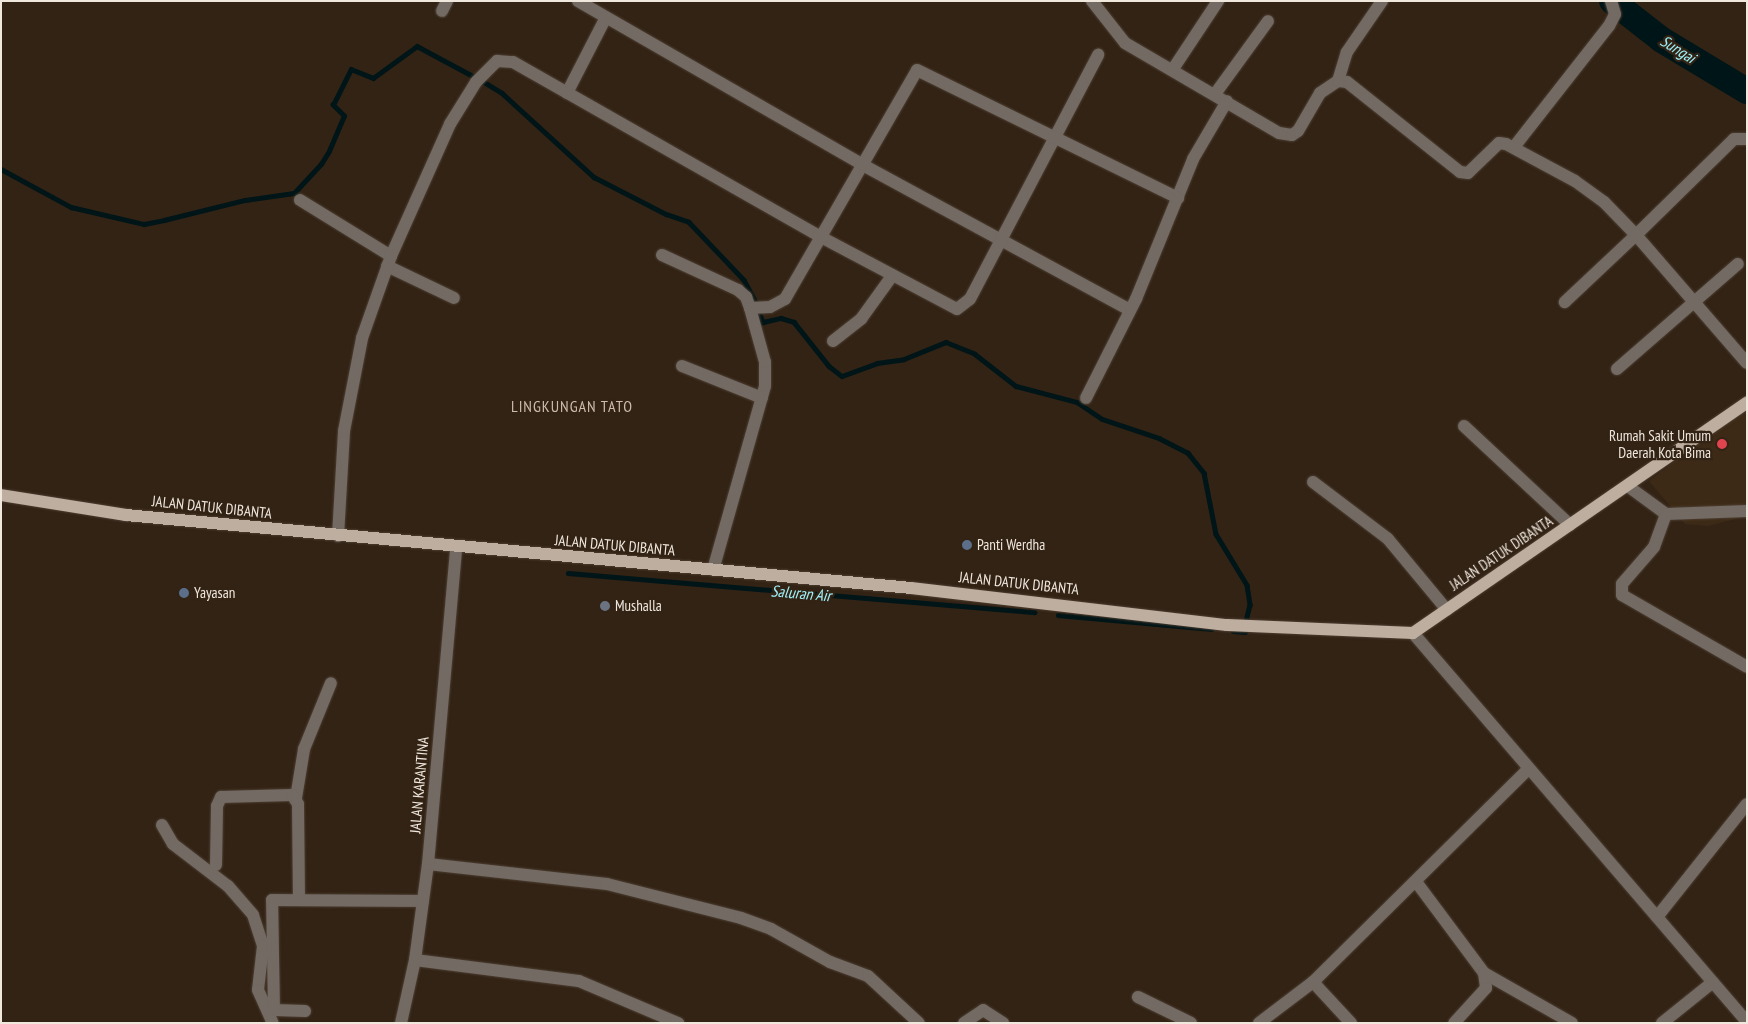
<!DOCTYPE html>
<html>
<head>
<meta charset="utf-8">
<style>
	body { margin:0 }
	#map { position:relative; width:1748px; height:1024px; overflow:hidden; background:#322315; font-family:"PT Sans Narrow",sans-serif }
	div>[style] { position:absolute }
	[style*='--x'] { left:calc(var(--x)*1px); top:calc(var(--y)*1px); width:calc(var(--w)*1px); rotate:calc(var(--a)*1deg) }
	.built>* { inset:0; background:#3d2a16 }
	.stream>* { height:4.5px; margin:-2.25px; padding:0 2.25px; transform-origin:2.25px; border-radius:2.25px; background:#001517 }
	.river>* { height:26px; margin:-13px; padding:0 13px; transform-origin:13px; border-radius:13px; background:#001517 }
	.roads { filter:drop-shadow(0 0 1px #4d3e31) drop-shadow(0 0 1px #4d3e31) }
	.minor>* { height:12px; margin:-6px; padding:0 6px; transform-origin:6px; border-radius:6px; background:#726a63 }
	.major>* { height:12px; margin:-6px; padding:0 6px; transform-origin:6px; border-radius:6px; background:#beaea0 }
	.dots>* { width:14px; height:14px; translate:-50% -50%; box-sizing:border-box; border:2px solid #322315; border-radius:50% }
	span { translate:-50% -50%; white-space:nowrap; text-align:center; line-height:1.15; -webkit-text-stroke:4.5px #322315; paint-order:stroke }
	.poi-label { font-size:15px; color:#f0e7dd }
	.right { translate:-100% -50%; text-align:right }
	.left { translate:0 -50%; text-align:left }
	.street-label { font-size:15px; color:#f0e7dd }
	.water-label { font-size:16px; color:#9ff2fb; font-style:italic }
	.neighbourhood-label { font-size:16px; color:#cebbaa; letter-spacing:1px }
	.frame { position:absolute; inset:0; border:2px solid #f0e7dd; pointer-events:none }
</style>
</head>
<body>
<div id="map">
	<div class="built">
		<i style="clip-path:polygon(1747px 406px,1747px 516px,1708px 526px,1685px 524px,1649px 481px)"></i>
	</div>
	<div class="stream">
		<i style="--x:484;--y:82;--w:21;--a:31"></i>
		<i style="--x:502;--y:93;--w:125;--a:42.4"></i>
		<i style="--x:594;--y:177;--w:81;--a:27.2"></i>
		<i style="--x:666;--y:214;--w:24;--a:19"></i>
		<i style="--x:689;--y:222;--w:80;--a:46.5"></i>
		<i style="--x:744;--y:280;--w:24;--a:62"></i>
		<i style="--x:1;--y:169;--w:80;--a:28.5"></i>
		<i style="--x:71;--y:207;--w:75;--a:13.1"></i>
		<i style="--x:144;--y:224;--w:20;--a:-11"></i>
		<i style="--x:164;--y:220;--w:83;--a:-13.9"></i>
		<i style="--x:245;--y:200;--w:49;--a:-8.1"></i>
		<i style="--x:294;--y:193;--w:40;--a:-47"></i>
		<i style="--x:321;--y:164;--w:15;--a:-58"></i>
		<i style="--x:329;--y:151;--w:38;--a:-67"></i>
		<i style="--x:344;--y:116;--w:16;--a:-135"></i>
		<i style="--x:333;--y:105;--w:40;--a:-63.4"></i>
		<i style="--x:351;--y:69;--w:24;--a:22"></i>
		<i style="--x:373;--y:78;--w:54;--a:-36"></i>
		<i style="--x:417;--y:46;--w:64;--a:28.2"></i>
		<i style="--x:760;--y:315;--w:8;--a:67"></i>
		<i style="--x:763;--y:322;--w:18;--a:-13"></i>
		<i style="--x:781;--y:318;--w:14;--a:17"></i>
		<i style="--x:794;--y:322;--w:56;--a:51.5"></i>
		<i style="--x:829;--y:366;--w:16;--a:38"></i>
		<i style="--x:842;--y:376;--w:37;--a:-20"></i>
		<i style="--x:877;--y:363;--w:27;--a:-8"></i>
		<i style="--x:904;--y:359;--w:45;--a:-22"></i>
		<i style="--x:946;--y:342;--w:31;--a:22"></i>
		<i style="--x:975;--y:354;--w:52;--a:38"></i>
		<i style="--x:1016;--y:386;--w:63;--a:14.7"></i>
		<i style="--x:1077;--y:402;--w:30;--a:34"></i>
		<i style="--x:1102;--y:419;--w:60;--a:18.4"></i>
		<i style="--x:1159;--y:438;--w:33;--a:27"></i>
		<i style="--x:1188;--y:453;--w:26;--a:51"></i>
		<i style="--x:1204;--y:473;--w:62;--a:78.9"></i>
		<i style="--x:1216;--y:534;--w:60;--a:58.7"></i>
		<i style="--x:1247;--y:585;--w:20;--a:81"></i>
		<i style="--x:1250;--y:605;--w:16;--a:104"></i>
		<i style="--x:568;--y:573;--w:468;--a:4.8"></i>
		<i style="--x:1058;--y:615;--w:154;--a:5.2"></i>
		<i style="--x:1233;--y:631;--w:12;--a:5"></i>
	</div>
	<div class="river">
		<i style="--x:1612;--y:1;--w:63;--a:38"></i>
		<i style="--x:1662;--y:40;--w:99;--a:31"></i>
	</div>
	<div class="roads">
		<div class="minor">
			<i style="--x:578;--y:1;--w:327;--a:29.9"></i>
			<i style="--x:861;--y:164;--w:306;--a:28.5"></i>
			<i style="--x:1092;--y:1;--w:53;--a:51.8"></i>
			<i style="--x:1125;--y:43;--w:178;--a:30.3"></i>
			<i style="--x:1279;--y:133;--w:13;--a:9"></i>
			<i style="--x:1292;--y:135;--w:7;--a:-34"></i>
			<i style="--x:1298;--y:131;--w:44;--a:-59.9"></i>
			<i style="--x:1320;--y:93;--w:22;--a:-34"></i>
			<i style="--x:1338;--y:81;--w:9;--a:6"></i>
			<i style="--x:1347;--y:82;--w:144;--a:38.5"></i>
			<i style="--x:1460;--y:172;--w:8;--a:7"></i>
			<i style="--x:1468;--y:173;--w:43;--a:-44.1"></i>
			<i style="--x:1499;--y:143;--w:7;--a:8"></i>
			<i style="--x:1506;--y:144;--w:78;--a:28.2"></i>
			<i style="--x:1575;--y:181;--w:36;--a:36"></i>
			<i style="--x:1604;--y:202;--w:46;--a:45.9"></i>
			<i style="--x:1636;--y:235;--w:98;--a:136.7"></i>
			<i style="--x:442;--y:11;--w:11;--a:-63"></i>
			<i style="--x:1173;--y:69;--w:82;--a:-56.5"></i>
			<i style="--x:1338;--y:81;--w:30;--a:-73"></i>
			<i style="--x:1347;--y:52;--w:62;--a:-55.5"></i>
			<i style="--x:567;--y:93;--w:85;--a:-62.8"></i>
			<i style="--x:1215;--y:94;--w:90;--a:-54"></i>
			<i style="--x:1747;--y:139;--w:13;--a:180"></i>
			<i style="--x:1734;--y:139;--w:137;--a:135.6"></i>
			<i style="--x:1636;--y:235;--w:169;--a:49.1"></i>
			<i style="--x:1514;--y:147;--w:154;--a:-51.9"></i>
			<i style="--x:1609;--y:26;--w:13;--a:-63"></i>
			<i style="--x:1615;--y:14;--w:14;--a:-107"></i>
			<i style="--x:300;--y:200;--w:107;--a:31.6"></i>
			<i style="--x:662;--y:255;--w:84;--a:24.7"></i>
			<i style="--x:738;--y:290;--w:11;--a:41"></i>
			<i style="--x:746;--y:297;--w:12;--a:70"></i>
			<i style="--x:387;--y:266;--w:74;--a:25.5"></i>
			<i style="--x:833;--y:341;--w:36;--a:-38"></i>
			<i style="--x:861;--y:319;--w:53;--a:-54.2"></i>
			<i style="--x:682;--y:366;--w:86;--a:21.8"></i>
			<i style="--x:1617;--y:369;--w:160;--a:-41"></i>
			<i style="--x:1086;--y:398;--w:111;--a:-63.2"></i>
			<i style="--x:1136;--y:299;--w:151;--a:-67.8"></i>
			<i style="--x:1193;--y:159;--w:67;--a:-59.6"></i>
			<i style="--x:1464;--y:426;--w:145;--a:43"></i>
			<i style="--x:1313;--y:482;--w:94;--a:37.2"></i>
			<i style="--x:1388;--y:539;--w:92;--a:50.3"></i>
			<i style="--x:1629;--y:487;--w:46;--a:36.1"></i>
			<i style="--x:1666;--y:514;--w:81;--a:-2.1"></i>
			<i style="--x:1666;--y:514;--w:35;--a:110"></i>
			<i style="--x:1654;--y:547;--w:49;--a:130.9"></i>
			<i style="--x:1622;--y:584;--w:11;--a:90"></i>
			<i style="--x:1622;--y:595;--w:144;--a:29.9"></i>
			<i style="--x:338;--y:536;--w:105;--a:-86.7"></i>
			<i style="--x:344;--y:431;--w:95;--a:-79"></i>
			<i style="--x:362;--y:338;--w:87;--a:-70.5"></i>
			<i style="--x:391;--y:256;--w:145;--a:-65.9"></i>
			<i style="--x:450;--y:124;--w:49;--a:-58.2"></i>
			<i style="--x:476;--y:82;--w:30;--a:-45"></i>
			<i style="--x:497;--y:61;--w:16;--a:4"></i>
			<i style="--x:513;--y:62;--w:352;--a:29.6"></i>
			<i style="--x:819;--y:236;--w:156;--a:27.9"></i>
			<i style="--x:957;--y:309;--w:16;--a:-38"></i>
			<i style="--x:970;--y:299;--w:276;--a:-62.3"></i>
			<i style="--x:713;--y:570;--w:191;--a:-74.2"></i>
			<i style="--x:765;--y:386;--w:24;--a:-90"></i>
			<i style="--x:765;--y:362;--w:56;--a:-105.5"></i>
			<i style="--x:750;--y:308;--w:20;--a:-3"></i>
			<i style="--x:770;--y:307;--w:17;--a:-28"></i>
			<i style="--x:785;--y:299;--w:264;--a:-60"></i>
			<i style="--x:917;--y:70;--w:291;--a:26.1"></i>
			<i style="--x:1413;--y:633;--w:513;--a:49.35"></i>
			<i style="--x:296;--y:798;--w:50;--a:-80.7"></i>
			<i style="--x:304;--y:749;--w:71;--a:-67.8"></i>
			<i style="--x:162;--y:825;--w:22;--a:60"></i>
			<i style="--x:173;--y:844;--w:69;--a:37.4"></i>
			<i style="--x:228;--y:886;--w:38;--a:49"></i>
			<i style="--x:253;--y:915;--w:33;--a:72"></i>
			<i style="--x:263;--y:946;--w:44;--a:96.5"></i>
			<i style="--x:258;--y:990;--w:36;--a:66"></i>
			<i style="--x:428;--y:864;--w:180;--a:6.4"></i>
			<i style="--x:607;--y:884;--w:138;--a:14.2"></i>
			<i style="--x:741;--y:918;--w:32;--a:20"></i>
			<i style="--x:771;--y:929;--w:68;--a:29.2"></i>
			<i style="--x:830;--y:962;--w:40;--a:20.2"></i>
			<i style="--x:868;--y:976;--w:69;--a:42.7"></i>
			<i style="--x:216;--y:865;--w:59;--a:-89"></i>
			<i style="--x:217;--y:806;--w:10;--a:-66"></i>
			<i style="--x:221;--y:797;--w:71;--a:-1.6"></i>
			<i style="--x:292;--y:795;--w:11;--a:56"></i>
			<i style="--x:298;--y:804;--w:94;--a:89.4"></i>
			<i style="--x:1417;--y:883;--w:112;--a:53.3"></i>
			<i style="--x:1484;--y:973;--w:15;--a:82"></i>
			<i style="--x:1486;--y:988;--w:47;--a:132.4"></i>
			<i style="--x:1657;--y:917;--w:144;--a:-51.5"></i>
			<i style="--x:415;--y:960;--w:165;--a:7.3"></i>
			<i style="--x:579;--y:981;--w:108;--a:23"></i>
			<i style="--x:1484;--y:973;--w:101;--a:29.6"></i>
			<i style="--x:1313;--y:982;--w:56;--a:47.2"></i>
			<i style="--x:1138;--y:997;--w:59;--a:26.1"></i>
			<i style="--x:305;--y:1011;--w:31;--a:-178"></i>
			<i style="--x:274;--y:1010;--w:110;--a:-91"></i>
			<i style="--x:272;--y:900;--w:151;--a:0.4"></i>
			<i style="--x:401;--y:1023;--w:65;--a:-77.5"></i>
			<i style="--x:415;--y:960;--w:97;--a:-82.3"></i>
			<i style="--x:428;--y:864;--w:317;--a:-84.9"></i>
			<i style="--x:964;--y:1023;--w:23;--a:-34"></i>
			<i style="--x:983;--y:1010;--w:24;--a:33"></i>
			<i style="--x:1259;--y:1023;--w:68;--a:-37.2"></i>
			<i style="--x:1313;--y:982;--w:303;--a:-44.7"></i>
			<i style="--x:1662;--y:1023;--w:65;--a:-38.8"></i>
		</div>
		<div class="major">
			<i style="--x:1;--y:495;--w:127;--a:9.1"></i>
			<i style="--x:126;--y:515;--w:788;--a:5.31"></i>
			<i style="--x:911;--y:588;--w:318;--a:6.7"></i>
			<i style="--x:1227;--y:625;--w:186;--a:2.5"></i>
			<i style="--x:1413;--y:633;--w:406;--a:-34.6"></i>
		</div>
	</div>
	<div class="dots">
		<i style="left:1722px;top:444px;background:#e0444e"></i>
		<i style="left:967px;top:545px;background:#5c6f8a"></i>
		<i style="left:184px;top:593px;background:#5c6f8a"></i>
		<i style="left:605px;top:606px;background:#6b7280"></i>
	</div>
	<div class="poi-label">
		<span class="right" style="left:1711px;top:444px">Rumah Sakit Umum<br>Daerah Kota Bima</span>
		<span class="left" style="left:977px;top:545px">Panti Werdha</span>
		<span class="left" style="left:194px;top:593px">Yayasan</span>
		<span class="left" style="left:615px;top:606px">Mushalla</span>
	</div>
	<div class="street-label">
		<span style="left:212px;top:507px;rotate:6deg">JALAN DATUK DIBANTA</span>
		<span style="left:615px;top:545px;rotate:5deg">JALAN DATUK DIBANTA</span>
		<span style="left:1501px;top:553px;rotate:-34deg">JALAN DATUK DIBANTA</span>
		<span style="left:1019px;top:583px;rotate:6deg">JALAN DATUK DIBANTA</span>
		<span style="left:419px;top:785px;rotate:-85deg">JALAN KARANTINA</span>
	</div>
	<div class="water-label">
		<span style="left:1678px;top:49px;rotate:32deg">Sungai</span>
		<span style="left:801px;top:593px;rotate:5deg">Saluran Air</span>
	</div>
	<div class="neighbourhood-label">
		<span style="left:572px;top:406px">LINGKUNGAN TATO</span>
	</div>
	<div class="frame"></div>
</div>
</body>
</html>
